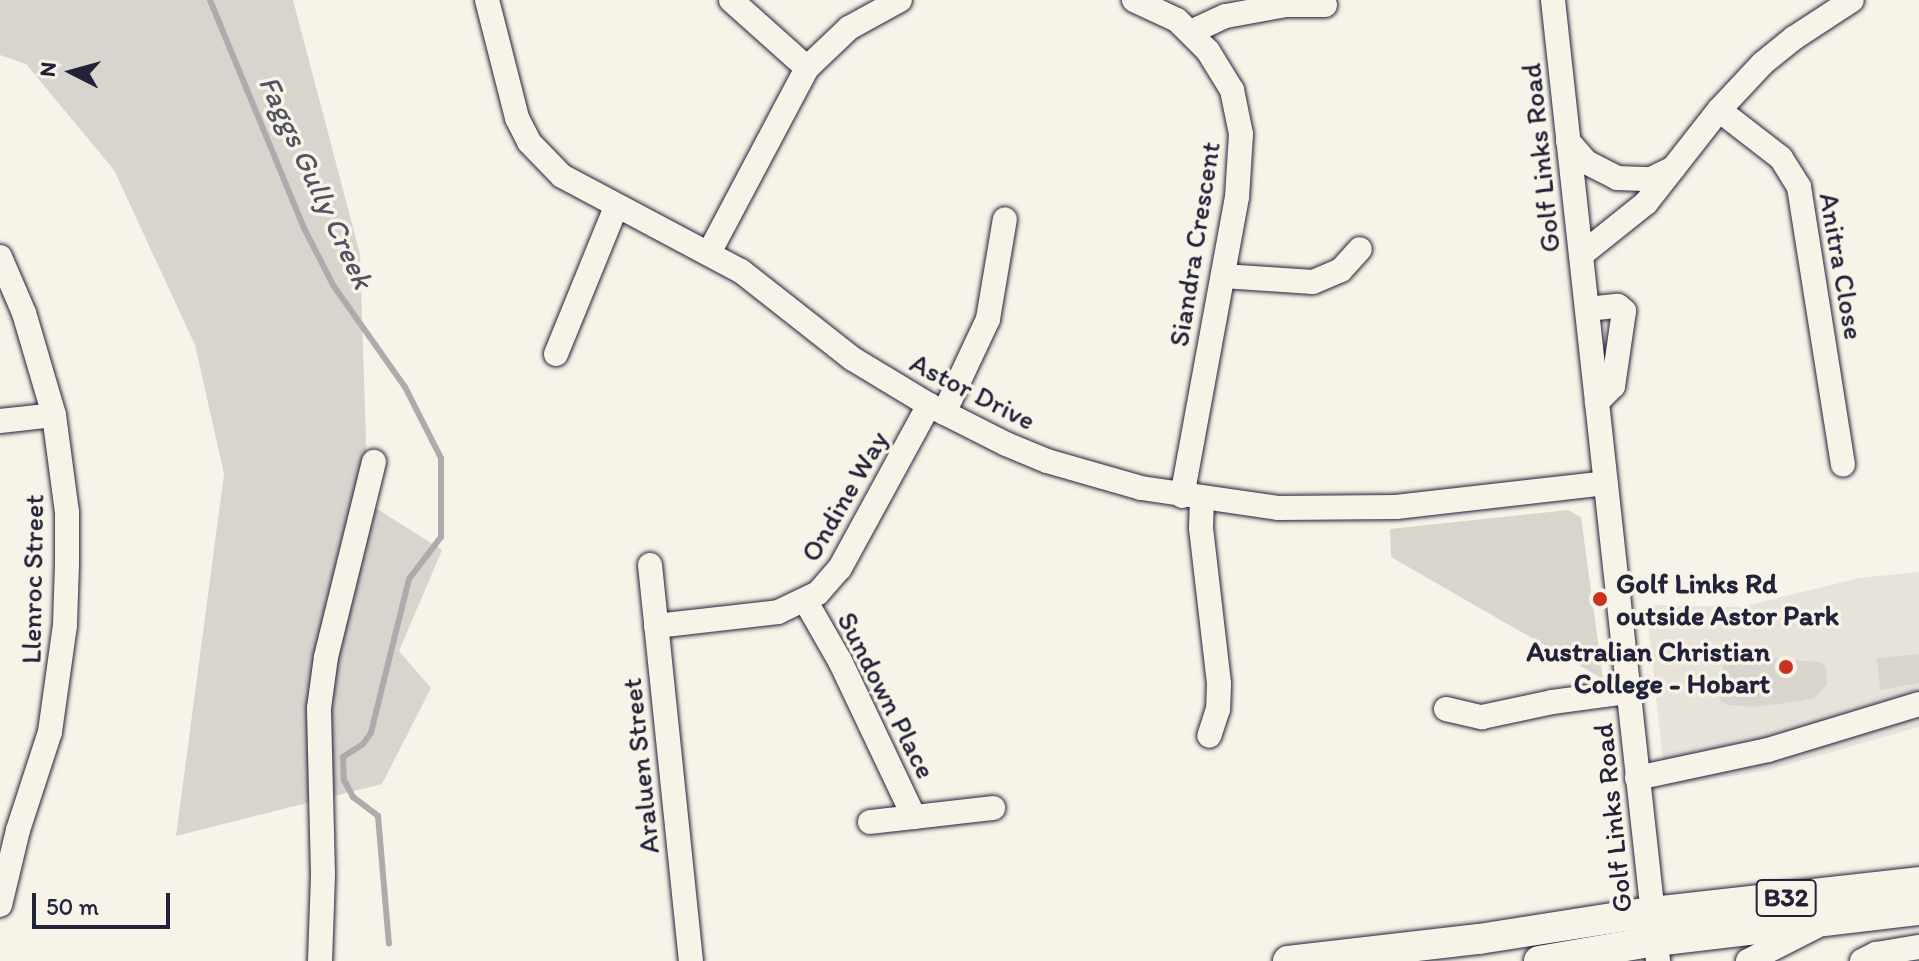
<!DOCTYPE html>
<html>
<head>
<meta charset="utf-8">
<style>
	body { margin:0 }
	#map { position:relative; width:1919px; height:961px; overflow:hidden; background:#f7f3e8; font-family:Itim,sans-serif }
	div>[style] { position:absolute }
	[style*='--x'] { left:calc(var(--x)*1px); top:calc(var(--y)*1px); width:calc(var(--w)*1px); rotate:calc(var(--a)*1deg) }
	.built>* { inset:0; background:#e7e3db }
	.green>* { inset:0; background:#d8d5cf }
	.stream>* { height:6px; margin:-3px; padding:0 3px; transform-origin:3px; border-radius:3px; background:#aeabad }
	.roads { filter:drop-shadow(0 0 2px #22223b) drop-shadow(0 0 2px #22223b) }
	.minor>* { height:24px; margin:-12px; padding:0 12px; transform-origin:12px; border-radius:12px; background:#f7f3e8 }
	.major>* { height:30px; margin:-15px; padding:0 15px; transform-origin:15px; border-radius:15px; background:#f7f3e8 }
	.dots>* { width:22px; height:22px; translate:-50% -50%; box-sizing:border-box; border:4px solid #f7f3e8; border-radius:50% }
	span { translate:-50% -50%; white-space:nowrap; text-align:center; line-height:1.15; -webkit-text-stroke:7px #f7f3e8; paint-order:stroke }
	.shield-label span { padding:2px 6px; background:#f7f3e8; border:2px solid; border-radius:6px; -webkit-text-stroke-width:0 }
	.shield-label { font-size:26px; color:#22223b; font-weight:700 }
	.street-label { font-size:28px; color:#22223b }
	.poi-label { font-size:28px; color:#22223b; font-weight:700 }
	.left { translate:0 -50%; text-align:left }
	.right { translate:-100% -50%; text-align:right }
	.water-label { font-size:30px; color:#535263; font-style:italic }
	.north { position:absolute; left:32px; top:32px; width:80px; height:80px; -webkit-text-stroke:6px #f7f3e8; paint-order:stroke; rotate:276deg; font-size:22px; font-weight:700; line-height:32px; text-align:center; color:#22223b }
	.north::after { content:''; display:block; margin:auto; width:28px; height:36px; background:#22223b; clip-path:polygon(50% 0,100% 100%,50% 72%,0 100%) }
	.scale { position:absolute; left:32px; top:893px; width:138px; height:36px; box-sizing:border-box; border:4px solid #22223b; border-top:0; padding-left:10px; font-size:24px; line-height:28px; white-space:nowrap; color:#22223b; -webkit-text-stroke:6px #f7f3e8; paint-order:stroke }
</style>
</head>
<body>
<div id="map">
	<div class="built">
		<i style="clip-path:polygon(1919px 572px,1919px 727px,1768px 770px,1666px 787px,1646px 605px,1741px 607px,1859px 578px)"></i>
	</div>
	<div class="green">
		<i style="clip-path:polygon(0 0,293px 0,360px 254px,368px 503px,442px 550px,399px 651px,431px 688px,382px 784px,176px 836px,224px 474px,195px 345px,114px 170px,26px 64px,0 55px)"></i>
		<i style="clip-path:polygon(1568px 510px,1581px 517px,1603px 679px,1391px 557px,1390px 529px)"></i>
		<i style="clip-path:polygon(1919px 654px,1919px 683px,1880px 690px,1877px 658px)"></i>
		<i style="clip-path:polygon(1731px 655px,1820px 662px,1826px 667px,1827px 684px,1816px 697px,1801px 701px,1754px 707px,1729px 705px,1721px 702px,1718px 683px,1726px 658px)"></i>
	</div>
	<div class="stream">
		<i style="--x:210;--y:0;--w:247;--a:67.6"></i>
		<i style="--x:304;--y:228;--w:64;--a:63"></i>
		<i style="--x:333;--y:285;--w:125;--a:54.8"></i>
		<i style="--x:405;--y:387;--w:80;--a:63.1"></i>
		<i style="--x:441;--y:458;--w:79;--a:90"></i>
		<i style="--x:441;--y:537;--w:53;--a:127.3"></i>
		<i style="--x:409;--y:579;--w:159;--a:103.9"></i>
		<i style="--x:371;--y:733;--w:14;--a:126"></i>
		<i style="--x:363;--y:744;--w:24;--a:147"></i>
		<i style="--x:343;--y:757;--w:23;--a:88"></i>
		<i style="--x:344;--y:780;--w:19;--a:62"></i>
		<i style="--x:353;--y:797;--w:31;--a:37"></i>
		<i style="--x:378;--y:816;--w:128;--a:85.1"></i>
	</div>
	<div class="roads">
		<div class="minor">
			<i style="--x:487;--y:0;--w:122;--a:75.7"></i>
			<i style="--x:517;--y:118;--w:27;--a:63"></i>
			<i style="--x:529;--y:142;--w:47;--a:45.9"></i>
			<i style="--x:562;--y:176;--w:203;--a:28"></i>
			<i style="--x:741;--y:271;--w:142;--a:38.2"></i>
			<i style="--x:853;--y:359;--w:89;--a:31.2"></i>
			<i style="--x:929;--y:405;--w:86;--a:26.9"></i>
			<i style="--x:1006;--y:444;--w:44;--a:22.5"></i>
			<i style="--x:1047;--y:461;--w:98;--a:16"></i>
			<i style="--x:1141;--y:488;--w:138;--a:8.3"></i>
			<i style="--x:1278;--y:508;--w:118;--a:-0.5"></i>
			<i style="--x:1396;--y:507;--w:211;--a:-6.5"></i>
			<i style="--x:731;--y:0;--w:102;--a:41.8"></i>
			<i style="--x:1134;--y:0;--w:47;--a:24.9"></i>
			<i style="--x:1177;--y:20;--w:44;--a:45"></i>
			<i style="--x:1208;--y:51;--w:46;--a:58.4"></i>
			<i style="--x:1232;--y:90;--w:45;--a:78.4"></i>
			<i style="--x:1241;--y:134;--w:63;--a:93.6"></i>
			<i style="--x:1237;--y:197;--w:304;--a:100.4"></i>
			<i style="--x:1553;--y:0;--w:967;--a:83.76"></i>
			<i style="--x:1191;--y:32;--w:38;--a:-25"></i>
			<i style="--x:1226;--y:16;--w:61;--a:-10.4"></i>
			<i style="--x:1286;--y:5;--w:39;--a:0"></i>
			<i style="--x:1719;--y:110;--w:78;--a:37.7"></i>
			<i style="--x:1781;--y:158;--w:34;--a:58"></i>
			<i style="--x:1799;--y:187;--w:281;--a:81"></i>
			<i style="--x:1568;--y:141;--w:28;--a:49"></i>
			<i style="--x:1586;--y:162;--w:35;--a:27"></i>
			<i style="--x:1617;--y:178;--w:34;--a:2"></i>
			<i style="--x:1651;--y:179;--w:25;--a:-26"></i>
			<i style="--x:709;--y:253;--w:209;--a:-62.1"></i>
			<i style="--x:807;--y:68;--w:58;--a:-43.6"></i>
			<i style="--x:849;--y:28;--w:58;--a:-28.8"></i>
			<i style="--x:1581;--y:255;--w:83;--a:-38.7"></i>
			<i style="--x:1646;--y:203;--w:118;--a:-51.9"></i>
			<i style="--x:1719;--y:110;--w:64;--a:-46.9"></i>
			<i style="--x:1763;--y:63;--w:40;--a:-39"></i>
			<i style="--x:1794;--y:38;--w:69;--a:-33.2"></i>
			<i style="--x:0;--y:257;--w:61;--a:66.8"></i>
			<i style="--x:24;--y:313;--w:106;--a:73.6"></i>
			<i style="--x:54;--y:415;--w:98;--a:82.4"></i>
			<i style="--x:67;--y:512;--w:52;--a:90"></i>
			<i style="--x:67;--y:564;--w:61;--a:91.9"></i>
			<i style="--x:65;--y:625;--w:108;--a:98"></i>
			<i style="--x:50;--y:732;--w:103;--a:108.1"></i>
			<i style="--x:18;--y:830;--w:77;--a:103.5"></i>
			<i style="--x:1223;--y:276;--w:90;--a:3.8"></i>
			<i style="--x:1313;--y:282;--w:30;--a:-23"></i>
			<i style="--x:1341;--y:270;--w:28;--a:-48"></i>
			<i style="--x:1587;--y:309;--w:31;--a:-6"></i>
			<i style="--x:1618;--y:306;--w:8;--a:40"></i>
			<i style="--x:1624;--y:311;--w:76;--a:98.3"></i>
			<i style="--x:1613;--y:386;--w:23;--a:135"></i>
			<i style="--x:556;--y:354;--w:159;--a:-67.8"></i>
			<i style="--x:944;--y:413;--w:104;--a:-64.9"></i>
			<i style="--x:988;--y:319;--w:101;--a:-80.4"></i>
			<i style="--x:0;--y:421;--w:54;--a:-6.3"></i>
			<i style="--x:1202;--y:499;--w:29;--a:92"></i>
			<i style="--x:1201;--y:528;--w:157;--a:83.4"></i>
			<i style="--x:1219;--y:684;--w:25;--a:92"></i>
			<i style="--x:1218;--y:709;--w:28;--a:108"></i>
			<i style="--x:650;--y:565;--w:398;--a:84.1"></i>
			<i style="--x:805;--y:600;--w:70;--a:60.2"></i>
			<i style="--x:840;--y:661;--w:173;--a:64.6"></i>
			<i style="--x:656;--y:626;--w:123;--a:-6.5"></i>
			<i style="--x:778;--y:612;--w:44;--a:-25.4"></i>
			<i style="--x:818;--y:593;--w:33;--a:-49"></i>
			<i style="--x:840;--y:568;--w:186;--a:-61.4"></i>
			<i style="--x:1446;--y:709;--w:37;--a:13"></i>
			<i style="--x:1482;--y:717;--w:72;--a:-12.1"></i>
			<i style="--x:1552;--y:702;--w:77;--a:-7.5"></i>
			<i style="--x:1637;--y:778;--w:134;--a:-12.1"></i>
			<i style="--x:1768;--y:750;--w:158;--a:-16.9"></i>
			<i style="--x:870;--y:822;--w:124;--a:-6.5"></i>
			<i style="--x:320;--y:961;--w:87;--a:-88"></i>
			<i style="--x:323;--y:874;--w:166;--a:-91.4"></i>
			<i style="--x:319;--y:708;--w:51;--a:-82.2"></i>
			<i style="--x:326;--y:657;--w:201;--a:-76.2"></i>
			<i style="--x:1748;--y:961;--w:75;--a:-26.9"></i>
			<i style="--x:1862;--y:961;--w:16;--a:-27"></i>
			<i style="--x:1876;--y:954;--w:44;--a:-9.2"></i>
		</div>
		<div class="major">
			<i style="--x:1288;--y:961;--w:192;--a:-6.6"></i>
			<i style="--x:1479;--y:939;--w:175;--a:-8.9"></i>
			<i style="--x:1652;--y:912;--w:269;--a:-6.4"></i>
			<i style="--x:1539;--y:961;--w:118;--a:-9.8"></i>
			<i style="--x:1655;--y:941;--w:266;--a:-6.7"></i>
		</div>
	</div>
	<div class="dots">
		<i style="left:1600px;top:599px;background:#c8321e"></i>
		<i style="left:1786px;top:667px;background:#c8321e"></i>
	</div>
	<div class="shield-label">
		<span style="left:1786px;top:898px">B32</span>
	</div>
	<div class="street-label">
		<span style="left:1540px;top:158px;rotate:-96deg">Golf Links Road</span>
		<span style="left:1194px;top:244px;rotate:-81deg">Siandra Crescent</span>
		<span style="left:1842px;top:266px;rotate:80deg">Anitra Close</span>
		<span style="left:973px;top:391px;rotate:27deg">Astor Drive</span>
		<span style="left:844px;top:496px;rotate:-60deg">Ondine Way</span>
		<span style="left:32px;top:579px;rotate:-89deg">Llenroc Street</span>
		<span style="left:887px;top:695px;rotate:63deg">Sundown Place</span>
		<span style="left:640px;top:766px;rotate:-96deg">Araluen Street</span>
		<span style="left:1612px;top:818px;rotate:-96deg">Golf Links Road</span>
	</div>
	<div class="poi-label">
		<span class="left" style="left:1616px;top:599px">Golf Links Rd<br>outside Astor Park</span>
		<span class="right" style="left:1770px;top:667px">Australian Christian<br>College - Hobart</span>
	</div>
	<div class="water-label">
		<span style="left:316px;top:182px;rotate:65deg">Faggs Gully Creek</span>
	</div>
	<div class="north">N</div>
	<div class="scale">50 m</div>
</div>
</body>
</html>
